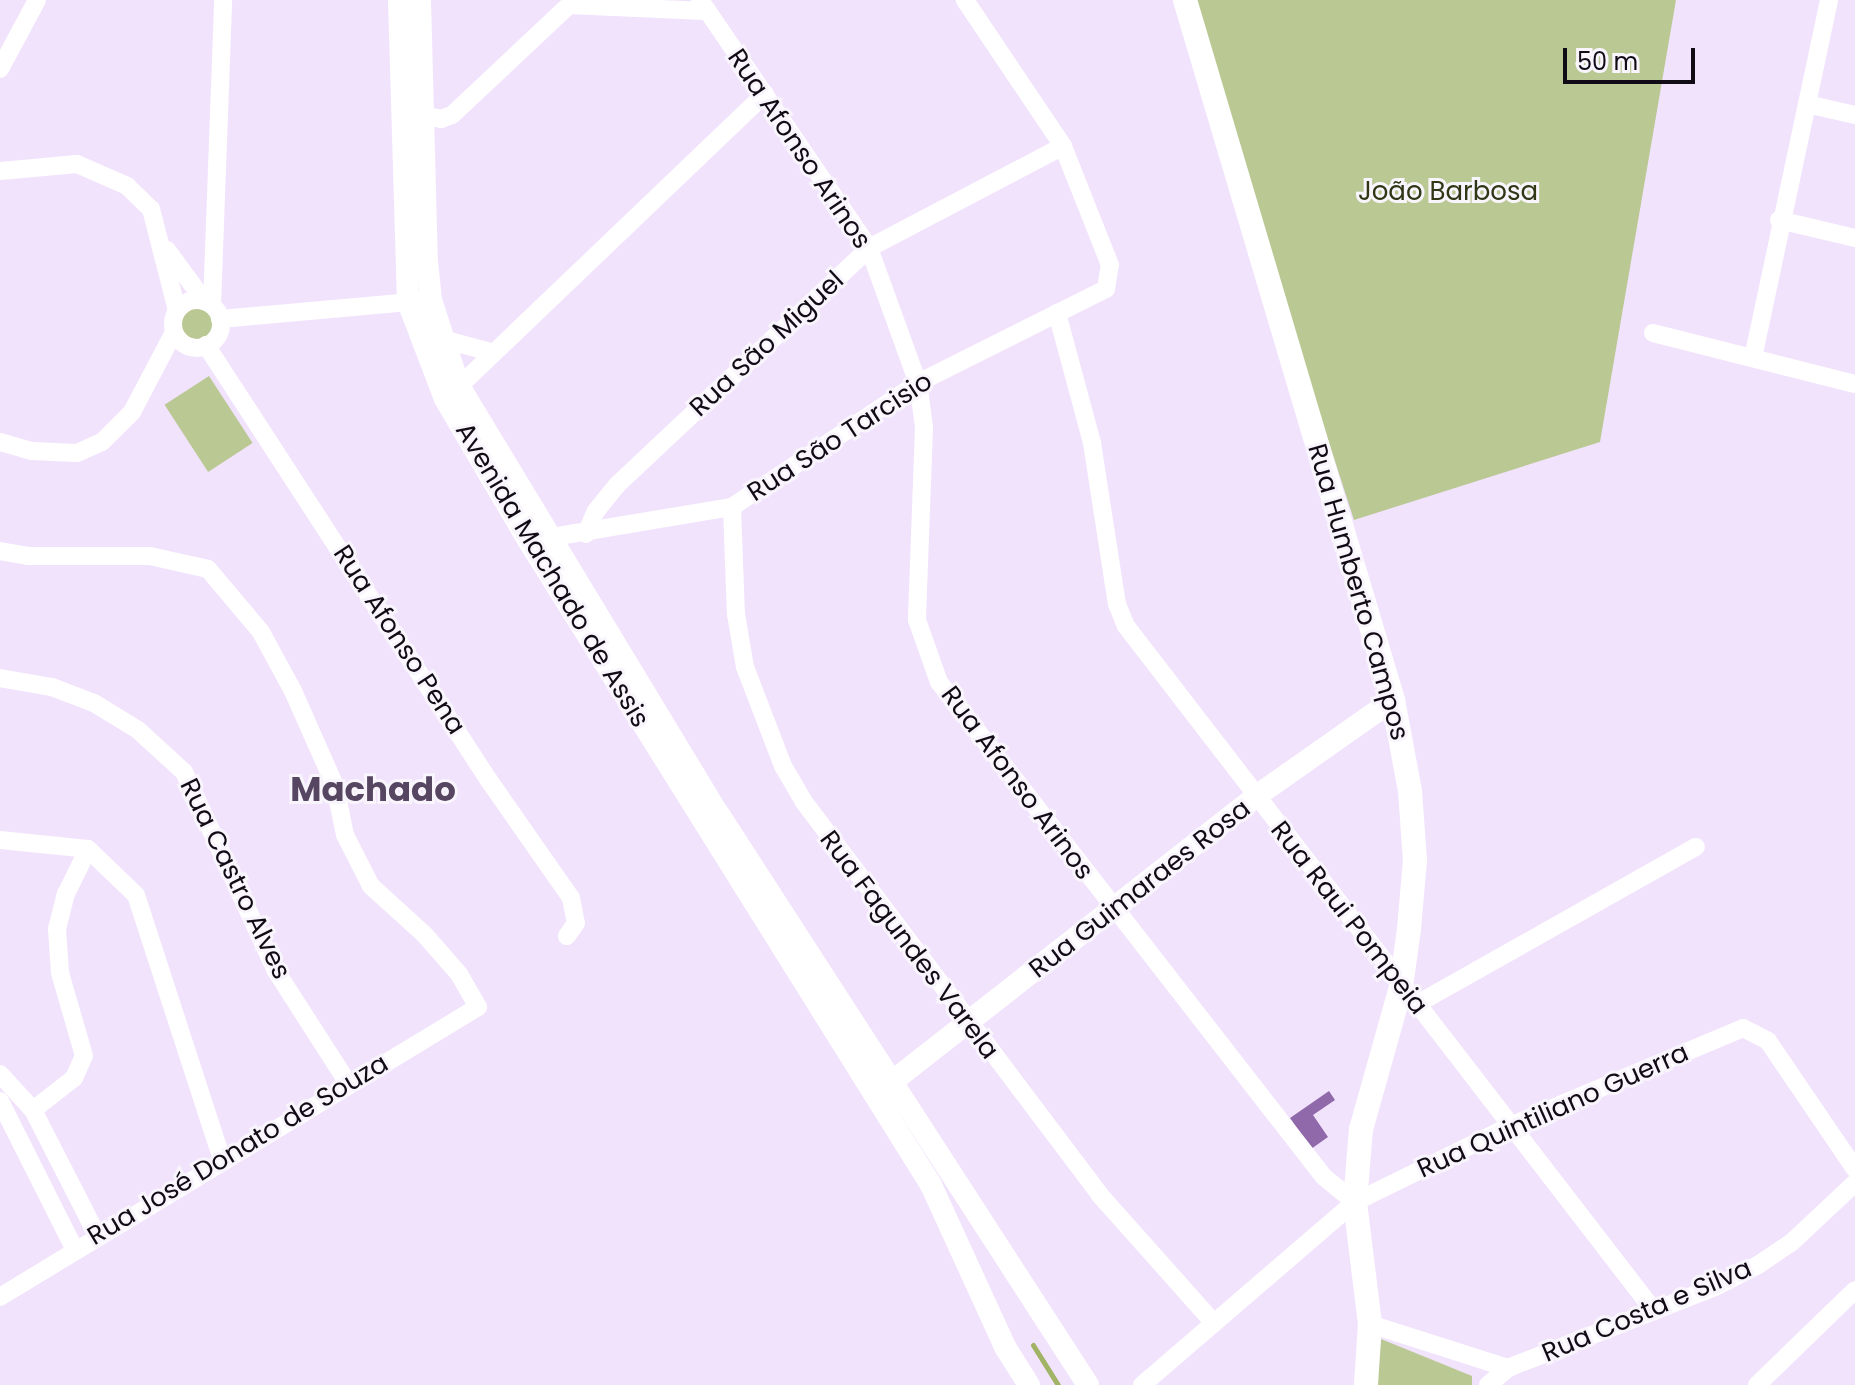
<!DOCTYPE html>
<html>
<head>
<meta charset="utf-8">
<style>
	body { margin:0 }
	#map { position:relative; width:1855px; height:1385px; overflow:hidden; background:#f2e3fd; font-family:Poppins,sans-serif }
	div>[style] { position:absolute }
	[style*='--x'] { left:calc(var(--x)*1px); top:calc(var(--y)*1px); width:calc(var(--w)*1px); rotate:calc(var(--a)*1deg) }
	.green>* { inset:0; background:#bac894; transform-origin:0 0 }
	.round { border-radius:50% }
	.stream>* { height:5px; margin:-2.5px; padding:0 2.5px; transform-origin:2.5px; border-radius:2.5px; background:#a1b365 }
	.building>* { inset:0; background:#8f69a9 }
	.minor>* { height:18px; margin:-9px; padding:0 9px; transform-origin:9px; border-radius:9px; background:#fff }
	.minor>.ring { margin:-9px; padding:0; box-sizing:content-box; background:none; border:18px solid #fff; border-radius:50% }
	.tertiary>* { height:22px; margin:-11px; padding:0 11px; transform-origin:11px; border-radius:11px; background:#fff }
	.secondary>* { height:24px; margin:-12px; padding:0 12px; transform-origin:12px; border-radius:12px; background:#fff }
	span { translate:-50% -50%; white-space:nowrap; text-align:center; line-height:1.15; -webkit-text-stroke:6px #f9f5fc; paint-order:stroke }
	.street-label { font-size:26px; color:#110b16 }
	.park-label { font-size:26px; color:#303715 }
	.district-label { font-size:34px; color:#564661; font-weight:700 }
	.scale { position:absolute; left:1563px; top:48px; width:132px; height:36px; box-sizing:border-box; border:4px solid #110b16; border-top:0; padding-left:10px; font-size:24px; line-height:28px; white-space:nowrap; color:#110b16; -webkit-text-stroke:6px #f9f5fc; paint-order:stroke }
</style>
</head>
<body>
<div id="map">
	<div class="green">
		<i style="clip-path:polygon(1186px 0,1676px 0,1600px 442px,1354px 520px)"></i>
		<i class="round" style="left:178px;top:305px;width:36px;height:36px"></i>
		<i style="left:209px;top:376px;width:80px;height:53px;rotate:57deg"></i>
		<i style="clip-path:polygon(1381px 1339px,1472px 1376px,1472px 1385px,1376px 1385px)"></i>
	</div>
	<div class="stream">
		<i style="--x:1033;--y:1345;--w:47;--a:58"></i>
	</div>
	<div class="building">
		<i style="clip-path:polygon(1329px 1091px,1335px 1100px,1313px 1115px,1328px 1137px,1311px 1149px,1290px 1118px)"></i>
	</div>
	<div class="minor">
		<i style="--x:700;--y:0;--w:300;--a:55.7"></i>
		<i style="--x:869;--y:248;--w:144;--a:70.1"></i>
		<i style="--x:918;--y:383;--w:44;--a:82.2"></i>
		<i style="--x:924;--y:427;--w:193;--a:92.1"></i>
		<i style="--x:917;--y:620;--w:66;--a:70.5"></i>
		<i style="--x:939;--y:682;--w:627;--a:52.13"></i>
		<i style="--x:1324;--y:1177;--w:40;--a:39"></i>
		<i style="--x:0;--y:69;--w:78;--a:-61.8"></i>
		<i style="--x:1807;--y:104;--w:49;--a:12.9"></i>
		<i style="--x:413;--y:113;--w:29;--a:12"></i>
		<i style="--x:441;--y:119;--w:12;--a:-20"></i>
		<i style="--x:452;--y:115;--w:161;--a:-43.2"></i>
		<i style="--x:569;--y:5;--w:136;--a:2.5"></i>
		<i style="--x:0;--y:171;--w:77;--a:-5.2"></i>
		<i style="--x:77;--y:164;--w:55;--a:23.7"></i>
		<i style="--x:127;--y:186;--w:33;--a:44"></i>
		<i style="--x:151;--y:209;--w:104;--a:75.6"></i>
		<i style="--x:1779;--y:220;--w:78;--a:13.3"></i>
		<i style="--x:167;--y:250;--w:64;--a:53.8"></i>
		<i class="ring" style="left:173px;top:300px;width:30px;height:30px"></i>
		<i style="--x:212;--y:305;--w:305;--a:-87.9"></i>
		<i style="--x:1057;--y:313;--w:135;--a:74.9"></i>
		<i style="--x:1092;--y:443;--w:163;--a:81.2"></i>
		<i style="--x:1117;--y:604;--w:24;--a:68"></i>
		<i style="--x:1126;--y:626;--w:865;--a:52.37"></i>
		<i style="--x:220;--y:319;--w:212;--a:-5.1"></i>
		<i style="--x:1653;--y:333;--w:208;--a:14.2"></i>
		<i style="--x:442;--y:339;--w:51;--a:14.9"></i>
		<i style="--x:206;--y:345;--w:518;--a:56.99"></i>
		<i style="--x:488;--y:779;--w:145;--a:55.1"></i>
		<i style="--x:571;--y:898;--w:25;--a:79"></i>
		<i style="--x:576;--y:923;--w:16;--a:125"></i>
		<i style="--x:1753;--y:358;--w:366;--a:-78"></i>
		<i style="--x:452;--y:393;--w:433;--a:-43.7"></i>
		<i style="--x:0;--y:442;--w:33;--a:16"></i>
		<i style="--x:32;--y:451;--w:45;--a:2.5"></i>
		<i style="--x:77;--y:453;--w:27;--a:-24"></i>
		<i style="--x:102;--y:442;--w:42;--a:-45"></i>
		<i style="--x:132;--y:412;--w:90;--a:-62.3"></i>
		<i style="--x:732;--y:507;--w:107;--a:87.9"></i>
		<i style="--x:736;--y:614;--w:54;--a:80.4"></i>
		<i style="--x:745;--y:667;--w:106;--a:69"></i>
		<i style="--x:783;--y:766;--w:42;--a:59.7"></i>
		<i style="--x:804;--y:802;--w:491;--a:53"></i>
		<i style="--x:1099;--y:1194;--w:173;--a:48.3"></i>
		<i style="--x:586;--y:534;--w:25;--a:-67"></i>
		<i style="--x:596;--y:511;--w:33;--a:-51"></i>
		<i style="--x:617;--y:485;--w:346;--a:-43.2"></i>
		<i style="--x:869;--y:248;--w:219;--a:-27.7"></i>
		<i style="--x:540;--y:539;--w:195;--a:-9.5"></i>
		<i style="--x:732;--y:507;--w:224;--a:-33.7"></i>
		<i style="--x:918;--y:383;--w:210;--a:-26.6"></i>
		<i style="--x:1106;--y:289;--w:24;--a:-81"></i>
		<i style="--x:1110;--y:265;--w:128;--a:-111.6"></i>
		<i style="--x:1063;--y:146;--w:176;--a:-123.9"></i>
		<i style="--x:0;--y:551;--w:28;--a:10"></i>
		<i style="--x:28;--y:556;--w:122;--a:0"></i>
		<i style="--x:150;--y:556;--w:59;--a:12.6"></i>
		<i style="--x:208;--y:569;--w:82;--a:49.9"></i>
		<i style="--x:261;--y:632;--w:67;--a:61.5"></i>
		<i style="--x:293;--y:691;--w:104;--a:66.1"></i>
		<i style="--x:335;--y:786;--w:50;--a:78.5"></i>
		<i style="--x:345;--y:835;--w:57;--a:63"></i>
		<i style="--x:371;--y:886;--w:72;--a:42.2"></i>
		<i style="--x:424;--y:934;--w:53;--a:48.8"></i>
		<i style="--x:459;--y:974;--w:38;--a:60"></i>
		<i style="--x:478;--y:1007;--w:559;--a:148.76"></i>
		<i style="--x:0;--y:678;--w:53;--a:9.8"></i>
		<i style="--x:52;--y:687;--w:45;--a:20.9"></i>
		<i style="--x:94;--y:703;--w:52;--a:31.5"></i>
		<i style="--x:138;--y:730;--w:62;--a:42.4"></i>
		<i style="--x:184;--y:772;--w:219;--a:65.2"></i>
		<i style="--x:276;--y:971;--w:133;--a:57.3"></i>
		<i style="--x:0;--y:840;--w:88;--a:5.8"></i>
		<i style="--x:88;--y:849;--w:66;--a:43.8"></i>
		<i style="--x:136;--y:895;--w:281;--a:72"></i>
		<i style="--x:1417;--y:1004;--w:320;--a:-29.4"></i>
		<i style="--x:0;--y:1074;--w:49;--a:47.5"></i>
		<i style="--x:33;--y:1110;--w:140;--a:62.9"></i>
		<i style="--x:0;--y:1101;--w:167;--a:63.3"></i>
		<i style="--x:33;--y:1110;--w:52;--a:-38"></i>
		<i style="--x:74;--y:1078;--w:24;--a:-66"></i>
		<i style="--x:84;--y:1056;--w:86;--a:-106.1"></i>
		<i style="--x:60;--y:973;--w:44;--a:-93.9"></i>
		<i style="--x:57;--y:929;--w:36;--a:-76"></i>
		<i style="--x:66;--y:894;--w:50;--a:-63.9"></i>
		<i style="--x:1370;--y:1324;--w:145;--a:17.7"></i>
		<i style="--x:1508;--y:1368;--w:222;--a:-21.4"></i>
		<i style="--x:1715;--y:1287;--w:48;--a:-27.1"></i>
		<i style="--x:1758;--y:1265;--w:40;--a:-34"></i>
		<i style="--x:1791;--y:1243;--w:88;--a:-43.2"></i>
		<i style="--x:1142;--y:1385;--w:281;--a:-40.7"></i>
		<i style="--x:1355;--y:1202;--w:173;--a:-26.1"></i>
		<i style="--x:1510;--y:1126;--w:253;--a:-22.8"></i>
		<i style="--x:1743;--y:1028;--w:28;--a:27"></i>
		<i style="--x:1768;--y:1041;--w:155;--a:55.8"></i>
		<i style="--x:1488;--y:1385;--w:26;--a:-40"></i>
		<i style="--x:1757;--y:1385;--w:136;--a:-44.1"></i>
	</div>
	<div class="tertiary">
		<i style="--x:399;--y:0;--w:302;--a:88.3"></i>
		<i style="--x:408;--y:302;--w:104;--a:69.1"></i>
		<i style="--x:445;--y:399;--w:164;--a:59.5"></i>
		<i style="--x:528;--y:540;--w:761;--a:58"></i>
		<i style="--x:931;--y:1185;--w:178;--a:65.4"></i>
		<i style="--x:1005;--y:1347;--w:45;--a:57.7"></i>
		<i style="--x:420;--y:0;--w:262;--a:88.5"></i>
		<i style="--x:427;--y:262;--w:38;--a:84"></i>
		<i style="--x:431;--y:300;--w:90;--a:72"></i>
		<i style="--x:459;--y:386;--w:499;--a:58.8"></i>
		<i style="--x:718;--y:813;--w:681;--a:57.1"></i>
		<i style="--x:879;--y:1092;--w:478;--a:-38.1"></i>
		<i style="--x:1255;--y:797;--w:169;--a:-35.1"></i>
	</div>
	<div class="secondary">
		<i style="--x:1185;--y:0;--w:730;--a:73.45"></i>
		<i style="--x:1393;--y:700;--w:93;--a:79.4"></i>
		<i style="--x:1410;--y:791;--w:69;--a:85.9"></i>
		<i style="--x:1415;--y:860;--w:69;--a:95"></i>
		<i style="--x:1409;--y:929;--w:59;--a:97.9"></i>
		<i style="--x:1401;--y:987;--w:148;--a:105.7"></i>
		<i style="--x:1361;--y:1129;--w:73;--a:94.7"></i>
		<i style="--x:1355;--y:1202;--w:123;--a:83"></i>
		<i style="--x:1370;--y:1324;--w:61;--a:93.8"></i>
	</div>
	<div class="street-label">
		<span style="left:799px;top:149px;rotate:56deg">Rua Afonso Arinos</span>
		<span style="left:767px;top:344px;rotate:-43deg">Rua São Miguel</span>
		<span style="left:840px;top:437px;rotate:-33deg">Rua São Tarcisio</span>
		<span style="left:552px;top:575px;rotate:59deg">Avenida Machado de Assis</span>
		<span style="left:1358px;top:592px;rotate:74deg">Rua Humberto Campos</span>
		<span style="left:399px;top:640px;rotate:57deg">Rua Afonso Pena</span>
		<span style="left:1017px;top:783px;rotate:53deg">Rua Afonso Arinos</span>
		<span style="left:235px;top:879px;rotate:64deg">Rua Castro Alves</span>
		<span style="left:1140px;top:889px;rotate:-38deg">Rua Guimaraes Rosa</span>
		<span style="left:1349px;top:918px;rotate:52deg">Rua Raui Pompeia</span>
		<span style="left:909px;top:945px;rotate:53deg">Rua Fagundes Varela</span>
		<span style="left:1553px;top:1111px;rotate:-24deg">Rua Quintiliano Guerra</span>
		<span style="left:238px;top:1150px;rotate:-31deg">Rua José Donato de Souza</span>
		<span style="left:1647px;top:1311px;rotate:-23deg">Rua Costa e Silva</span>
	</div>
	<div class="park-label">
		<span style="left:1448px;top:192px">João Barbosa</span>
	</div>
	<div class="district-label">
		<span style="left:373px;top:790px">Machado</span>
	</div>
	<div class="scale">50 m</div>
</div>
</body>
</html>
